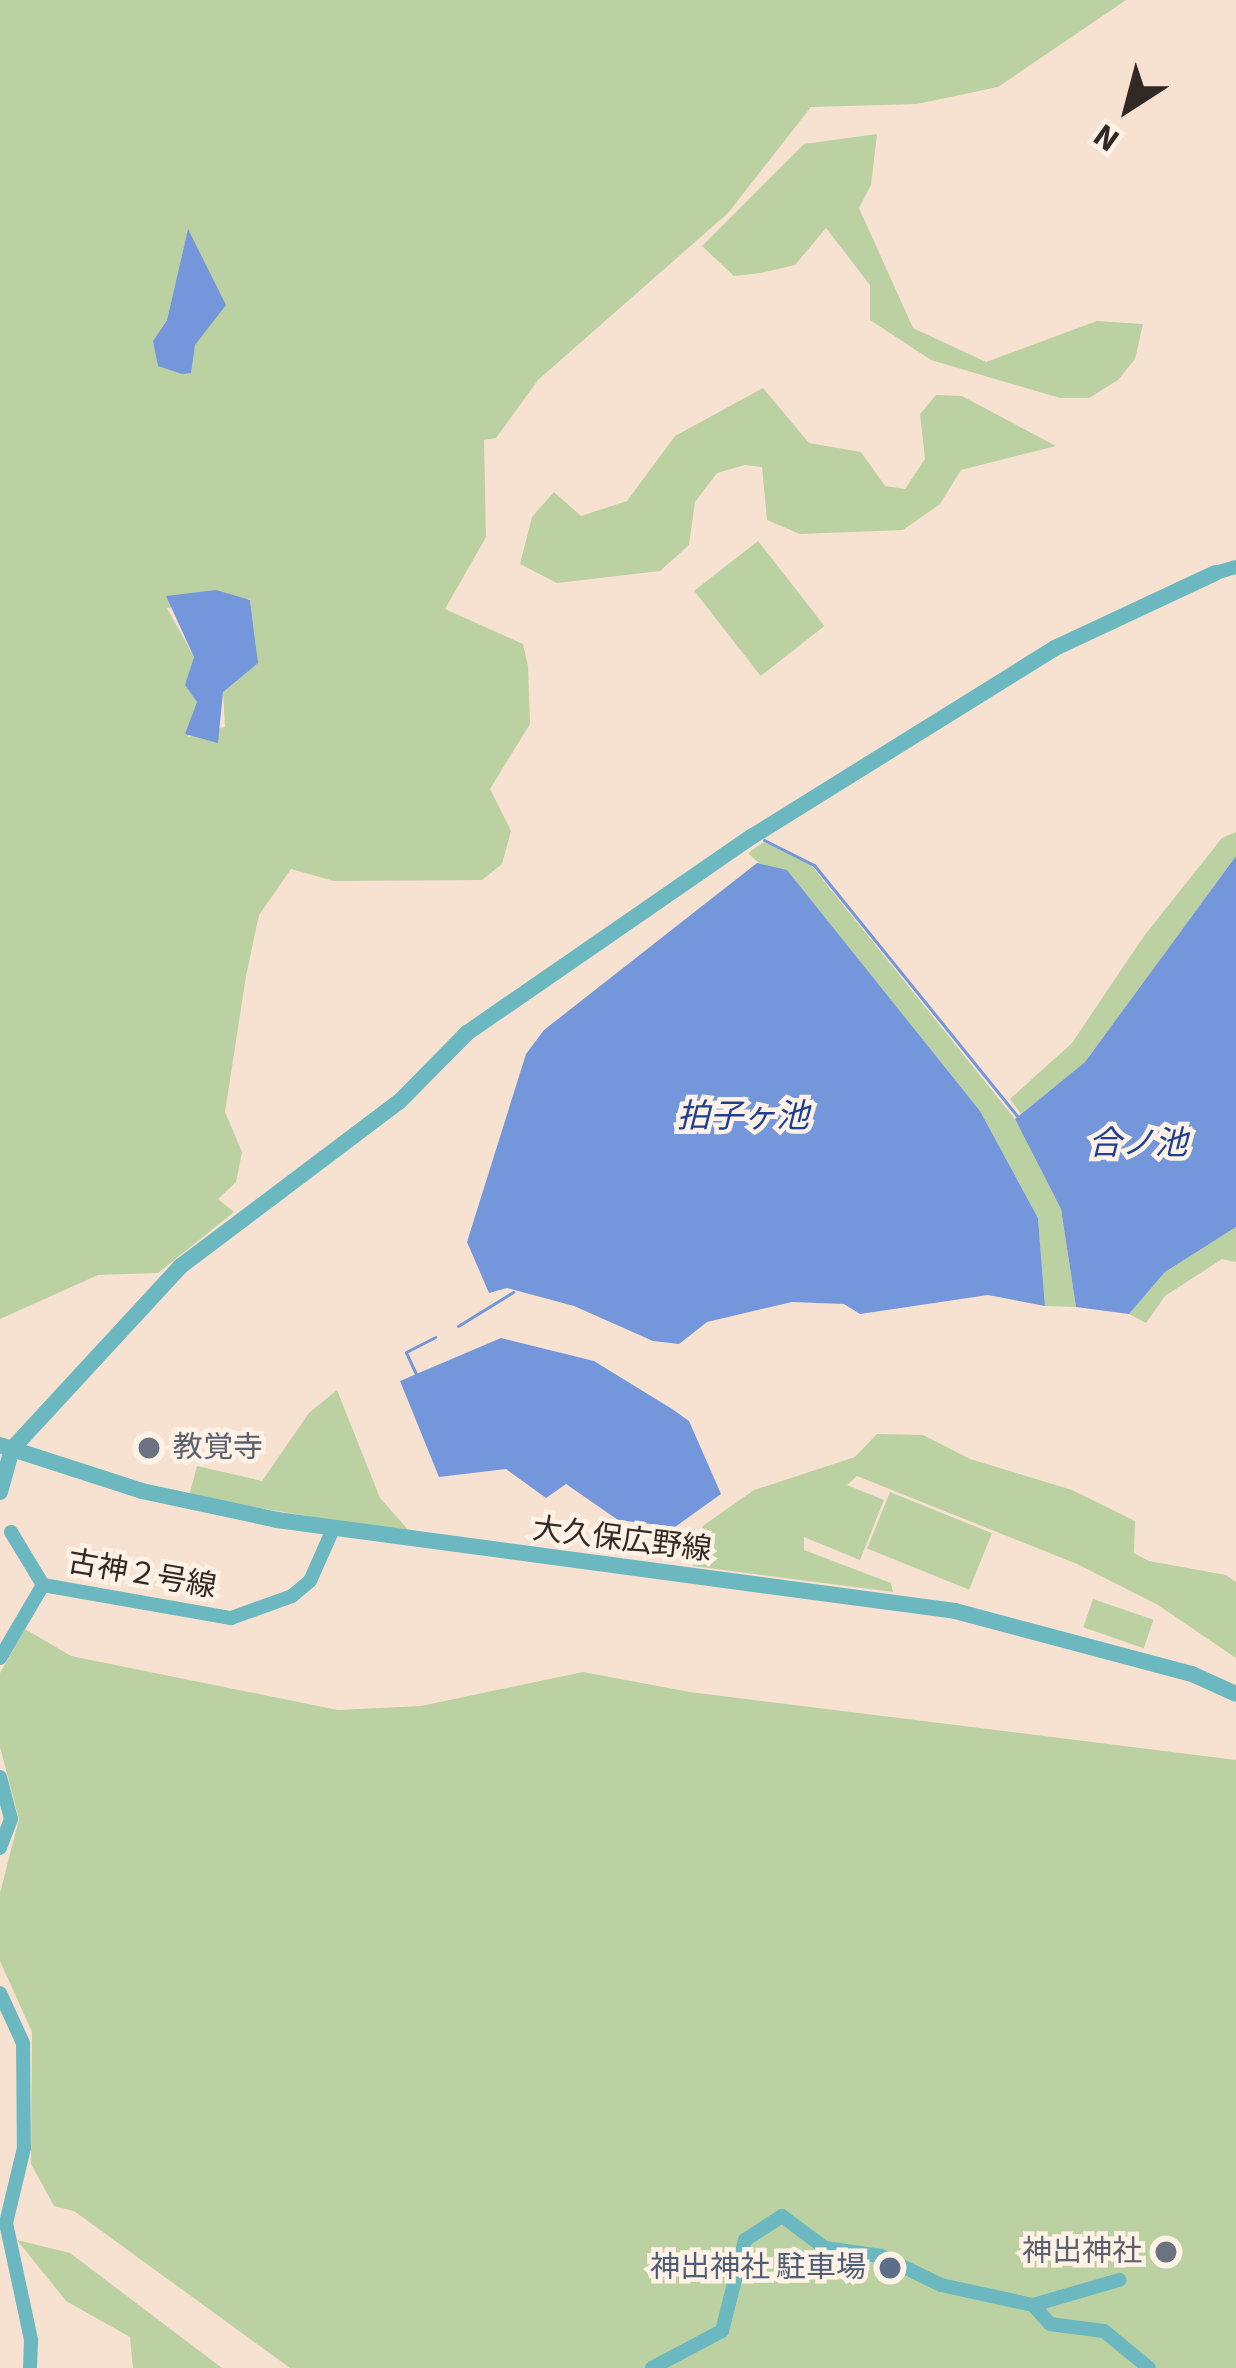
<!DOCTYPE html>
<html>
<head>
<meta charset="utf-8">
<style>
	body { margin:0 }
	#map { position:relative; width:1236px; height:2368px; overflow:hidden; background:#f7e2d1; font-family:"Source Sans 3","Noto Sans JP",sans-serif }
	div>[style] { position:absolute }
	[style*='--x'] { left:calc(var(--x)*1px); top:calc(var(--y)*1px); width:calc(var(--w)*1px); rotate:calc(var(--a)*1deg) }
	.green>* { inset:0; background:#bbd1a1; transform-origin:0 0 }
	.water>* { inset:0; background:#7496da }
	.stream>* { height:3px; margin:-1.5px; padding:0 1.5px; transform-origin:1.5px; border-radius:1.5px; background:#7496da }
	.minor>* { height:14px; margin:-7px; padding:0 7px; transform-origin:7px; border-radius:7px; background:#6cb8c0 }
	.tertiary>* { height:16px; margin:-8px; padding:0 8px; transform-origin:8px; border-radius:8px; background:#6cb8c0 }
	.dots>* { width:33px; height:33px; translate:-50% -50%; box-sizing:border-box; border:6px solid #fef1e6; border-radius:50% }
	span { translate:-50% -50%; white-space:nowrap; text-align:center; line-height:1.15; -webkit-text-stroke:9px #fef1e6; paint-order:stroke }
	.worship-label { font-size:30px; color:#5b616d }
	.left { translate:0 -50%; text-align:left }
	.right { translate:-100% -50%; text-align:right }
	.street-label { font-size:30px; color:#312923 }
	.service-label { font-size:30px; color:#4e5e75 }
	.water-label { font-size:33px; color:#1d4091; font-style:italic }
	.north { position:absolute; left:1068px; top:48px; width:120px; height:120px; -webkit-text-stroke:9px #fef1e6; paint-order:stroke; rotate:216deg; font-size:33px; font-weight:700; line-height:48px; text-align:center; color:#312923 }
	.north::after { content:''; display:block; margin:auto; width:42px; height:54px; background:#312923; clip-path:polygon(50% 0,100% 100%,50% 72%,0 100%) }
</style>
</head>
<body>
<div id="map">
	<div class="green">
		<i style="clip-path:polygon(evenodd,0 0,1126px 0,998px 87px,917px 104px,811px 107px,728px 213px,538px 380px,496px 438px,484px 440px,486px 537px,445px 609px,523px 644px,528px 666px,530px 724px,490px 789px,511px 831px,502px 864px,482px 880px,334px 881px,291px 869px,259px 915px,246px 976px,225px 1112px,242px 1152px,236px 1182px,218px 1199px,234px 1212px,158px 1273px,98px 1275px,0 1319px,0 0,188px 230px,182px 374px,153px 341px,167px 320px,188px 230px,0 0,250px 599px,256px 645px,245px 671px,223px 692px,225px 727px,188px 737px,197px 702px,186px 685px,194px 657px,167px 608px,250px 599px)"></i>
		<i style="clip-path:polygon(877px 134px,871px 185px,859px 208px,913px 328px,986px 362px,1097px 321px,1143px 324px,1135px 359px,1118px 380px,1089px 398px,1060px 398px,931px 360px,870px 320px,870px 285px,826px 228px,795px 265px,761px 273px,734px 276px,702px 246px,804px 144px)"></i>
		<i style="clip-path:polygon(763px 388px,809px 443px,861px 452px,885px 486px,905px 489px,925px 459px,920px 414px,936px 395px,962px 396px,1056px 446px,961px 470px,940px 504px,903px 530px,800px 534px,767px 520px,762px 467px,745px 465px,717px 473px,695px 502px,689px 545px,660px 571px,557px 583px,520px 564px,532px 517px,554px 492px,581px 516px,627px 501px,675px 436px)"></i>
		<i style="left:758px;top:541px;width:108px;height:81px;rotate:52deg"></i>
		<i style="clip-path:polygon(1236px 832px,1236px 856px,1085px 1062px,1021px 1114px,1010px 1099px,1072px 1043px,1144px 936px,1222px 838px)"></i>
		<i style="clip-path:polygon(764px 842px,811px 865px,1015px 1119px,1061px 1209px,1076px 1307px,1045px 1306px,1038px 1218px,980px 1111px,787px 870px,765px 869px,748px 853px)"></i>
		<i style="clip-path:polygon(1236px 1227px,1236px 1262px,1222px 1259px,1165px 1296px,1146px 1323px,1129px 1314px,1165px 1272px)"></i>
		<i style="clip-path:polygon(337px 1390px,380px 1498px,412px 1534px,189px 1496px,197px 1466px,262px 1481px,309px 1413px)"></i>
		<i style="clip-path:polygon(877px 1434px,923px 1435px,970px 1459px,1072px 1490px,1135px 1521px,1134px 1553px,1149px 1561px,1226px 1575px,1236px 1582px,1236px 1658px,1158px 1605px,1077px 1564px,857px 1476px,847px 1485px,884px 1500px,860px 1560px,804px 1537px,804px 1550px,891px 1583px,893px 1592px,693px 1566px,689px 1545px,704px 1525px,754px 1490px,855px 1457px)"></i>
		<i style="left:890px;top:1492px;width:110px;height:61px;rotate:22deg"></i>
		<i style="left:1093px;top:1599px;width:64px;height:30px;rotate:19deg"></i>
		<i style="clip-path:polygon(25px 1629px,71px 1656px,338px 1710px,421px 1706px,583px 1672px,690px 1692px,1236px 1760px,1236px 2368px,290px 2368px,74px 2211px,54px 2206px,31px 2164px,32px 2032px,0 1961px,0 1893px,19px 1819px,0 1747px,0 1673px)"></i>
		<i style="clip-path:polygon(17px 2240px,70px 2253px,222px 2368px,133px 2368px,130px 2337px,66px 2301px)"></i>
	</div>
	<div class="water">
		<i style="clip-path:polygon(188px 229px,226px 305px,195px 345px,191px 373px,182px 374px,158px 366px,153px 341px,167px 320px)"></i>
		<i style="clip-path:polygon(216px 590px,250px 600px,258px 663px,223px 692px,218px 743px,185px 734px,197px 702px,185px 685px,194px 657px,166px 596px)"></i>
		<i style="clip-path:polygon(1236px 856px,1236px 1227px,1165px 1272px,1129px 1314px,1076px 1307px,1061px 1209px,1015px 1119px,1085px 1062px)"></i>
		<i style="clip-path:polygon(757px 863px,787px 870px,980px 1111px,1038px 1218px,1045px 1306px,988px 1295px,860px 1314px,844px 1304px,792px 1302px,707px 1322px,679px 1344px,653px 1341px,574px 1306px,507px 1288px,489px 1293px,467px 1242px,526px 1054px,544px 1030px)"></i>
		<i style="clip-path:polygon(501px 1338px,594px 1361px,672px 1409px,689px 1421px,721px 1494px,675px 1527px,618px 1520px,566px 1484px,546px 1498px,506px 1469px,439px 1477px,400px 1381px)"></i>
	</div>
	<div class="stream">
		<i style="--x:764;--y:840;--w:56;--a:26.6"></i>
		<i style="--x:814;--y:865;--w:326;--a:51"></i>
		<i style="--x:458;--y:1326;--w:65;--a:-31.7"></i>
		<i style="--x:417;--y:1376;--w:26;--a:-115"></i>
		<i style="--x:406;--y:1352;--w:33;--a:-27"></i>
	</div>
	<div class="minor">
		<i style="--x:1215;--y:573;--w:22;--a:-16"></i>
		<i style="--x:43;--y:1585;--w:191;--a:10"></i>
		<i style="--x:231;--y:1618;--w:65;--a:-19.8"></i>
		<i style="--x:292;--y:1596;--w:23;--a:-40"></i>
		<i style="--x:310;--y:1581;--w:57;--a:-66.1"></i>
		<i style="--x:0;--y:1658;--w:85;--a:-59.5"></i>
		<i style="--x:43;--y:1585;--w:62;--a:-121.1"></i>
		<i style="--x:0;--y:1777;--w:43;--a:75.3"></i>
		<i style="--x:11;--y:1819;--w:31;--a:111"></i>
		<i style="--x:0;--y:1993;--w:55;--a:65.3"></i>
		<i style="--x:23;--y:2043;--w:105;--a:89.5"></i>
		<i style="--x:24;--y:2148;--w:77;--a:103.5"></i>
		<i style="--x:6;--y:2223;--w:120;--a:77.9"></i>
		<i style="--x:31;--y:2340;--w:28;--a:92"></i>
		<i style="--x:1033;--y:2305;--w:25;--a:48"></i>
		<i style="--x:1050;--y:2324;--w:54;--a:7.4"></i>
		<i style="--x:1104;--y:2331;--w:58;--a:39.4"></i>
		<i style="--x:652;--y:2368;--w:79;--a:-27.9"></i>
		<i style="--x:722;--y:2331;--w:94;--a:-75.8"></i>
		<i style="--x:745;--y:2240;--w:44;--a:-33"></i>
		<i style="--x:782;--y:2216;--w:54;--a:36.7"></i>
		<i style="--x:825;--y:2248;--w:57;--a:8.1"></i>
		<i style="--x:881;--y:2256;--w:67;--a:25.8"></i>
		<i style="--x:941;--y:2285;--w:94;--a:12.3"></i>
		<i style="--x:1033;--y:2305;--w:90;--a:-16.2"></i>
	</div>
	<div class="tertiary">
		<i style="--x:0;--y:1445;--w:149;--a:17.9"></i>
		<i style="--x:142;--y:1491;--w:138;--a:12.1"></i>
		<i style="--x:277;--y:1520;--w:684;--a:7.64"></i>
		<i style="--x:955;--y:1611;--w:245;--a:14.9"></i>
		<i style="--x:1192;--y:1674;--w:48;--a:24.4"></i>
		<i style="--x:0;--y:1492;--w:45;--a:-74.4"></i>
		<i style="--x:12;--y:1449;--w:249;--a:-47.3"></i>
		<i style="--x:181;--y:1266;--w:273;--a:-37"></i>
		<i style="--x:399;--y:1102;--w:97;--a:-45.4"></i>
		<i style="--x:467;--y:1033;--w:347;--a:-34.6"></i>
		<i style="--x:753;--y:836;--w:356;--a:-31.9"></i>
		<i style="--x:1055;--y:648;--w:177;--a:-25.1"></i>
	</div>
	<div class="dots">
		<i style="left:149px;top:1448px;background:#6b7280"></i>
		<i style="left:1166px;top:2252px;background:#6b7280"></i>
		<i style="left:890px;top:2268px;background:#5c6f8a"></i>
	</div>
	<div class="worship-label">
		<span class="left" style="left:173px;top:1448px">教覚寺</span>
		<span class="right" style="left:1142px;top:2252px">神出神社</span>
	</div>
	<div class="street-label">
		<span style="left:622px;top:1540px;rotate:7deg">大久保広野線</span>
		<span style="left:142px;top:1575px;rotate:10deg">古神２号線</span>
	</div>
	<div class="service-label">
		<span class="right" style="left:866px;top:2268px">神出神社 駐車場</span>
	</div>
	<div class="water-label">
		<span style="left:743px;top:1117px">拍子ヶ池</span>
		<span style="left:1138px;top:1144px">合ノ池</span>
	</div>
	<div class="north">N</div>
</div>
</body>
</html>
